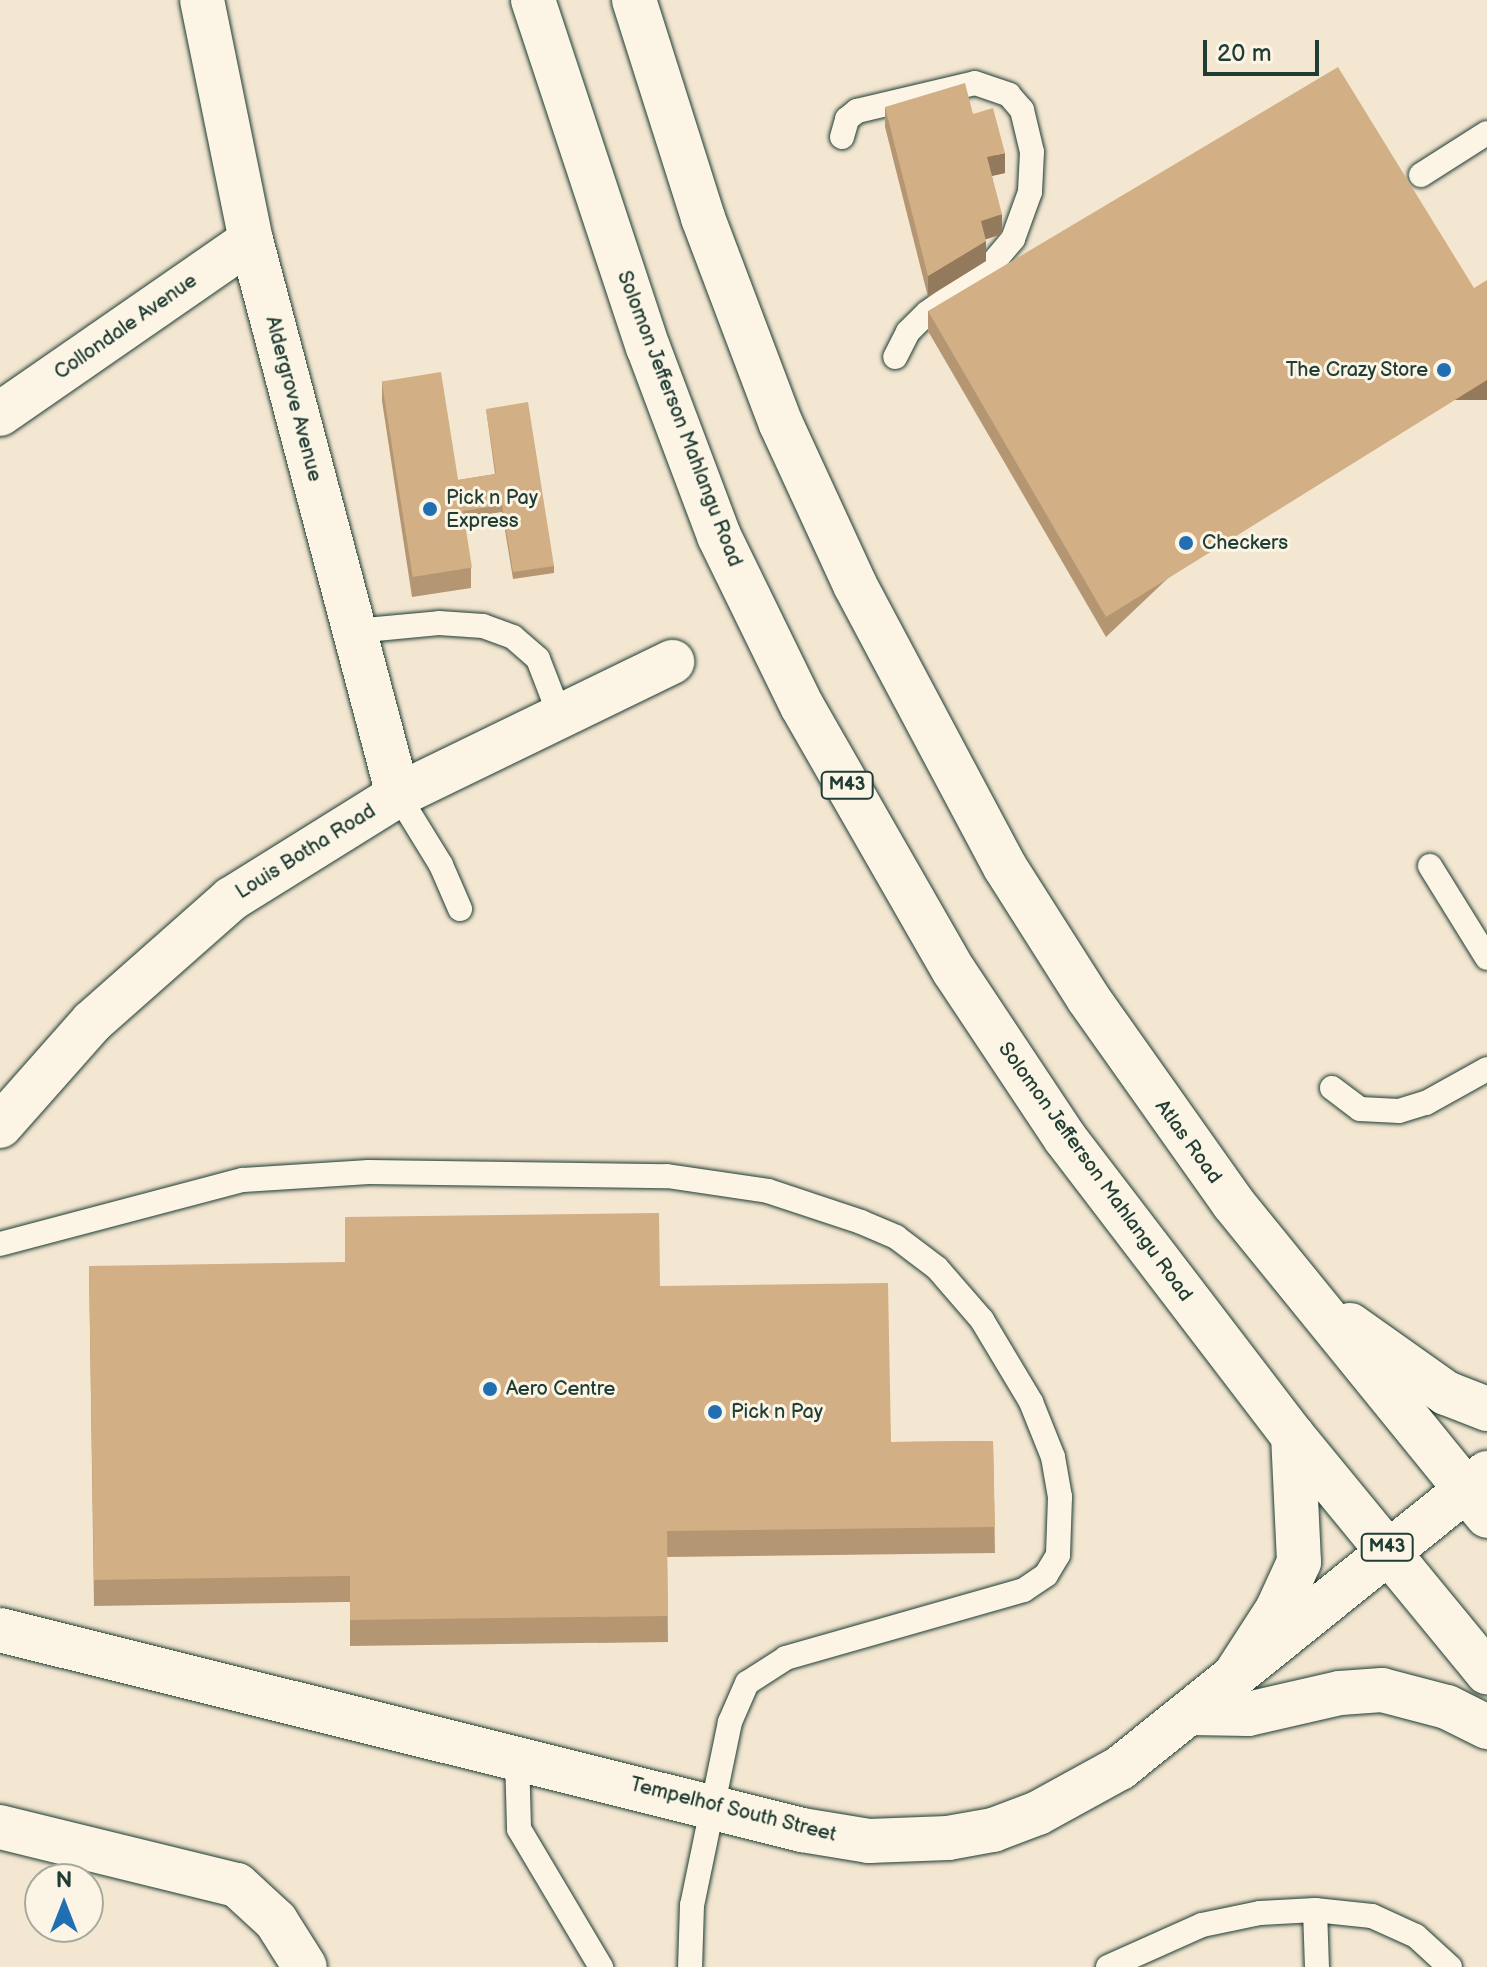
<!DOCTYPE html>
<html>
<head>
<meta charset="utf-8">
<style>
	body { margin:0 }
	#map { position:relative; width:1487px; height:1967px; overflow:hidden; background:#f4e7d2; font-family:"Balsamiq Sans",sans-serif }
	div>[style] { position:absolute }
	[style*='--x'] { left:calc(var(--x)*1px); top:calc(var(--y)*1px); width:calc(var(--w)*1px); rotate:calc(var(--a)*1deg) }
	.roads { filter:drop-shadow(0 0 2px #1f3d34) drop-shadow(0 0 2px #1f3d34) }
	.service>* { height:24px; margin:-12px; padding:0 12px; transform-origin:12px; border-radius:12px; background:#fcf5e5 }
	.minor>* { height:44px; margin:-22px; padding:0 22px; transform-origin:22px; border-radius:22px; background:#fcf5e5 }
	.primary>* { height:44px; margin:-22px; padding:0 22px; transform-origin:22px; border-radius:22px; background:#fcf5e5 }
	.wall>* { inset:0; background:#b59672 }
	.shaded-wall>* { inset:0; background:#937a5c; transform-origin:0 0 }
	.building>* { inset:0; background:#d2af84; transform-origin:0 0 }
	.dots>* { width:22px; height:22px; translate:-50% -50%; box-sizing:border-box; border:4px solid #fcf5e5; border-radius:50% }
	span { translate:-50% -50%; white-space:nowrap; text-align:center; line-height:1.15; -webkit-text-stroke:6px #fcf5e5; paint-order:stroke }
	.shield-label span { padding:2px 6px; background:#fcf5e5; border:2px solid; border-radius:6px; -webkit-text-stroke-width:0 }
	.shield-label { font-size:18px; color:#1f3d34; font-weight:700 }
	.street-label { font-size:20px; color:#1f3d34 }
	.poi-label { font-size:20px; color:#1f3d34 }
	.right { translate:-100% -50%; text-align:right }
	.left { translate:0 -50%; text-align:left }
	.north { position:absolute; left:24px; top:1863px; width:80px; height:80px; box-sizing:border-box; background:#fcf5e5; border:2px solid #a4ab9e; border-radius:50%; rotate:0deg; font-size:22px; font-weight:700; line-height:32px; text-align:center; color:#1f3d34 }
	.north::after { content:''; display:block; margin:auto; width:28px; height:36px; background:#1f6fb2; clip-path:polygon(50% 0,100% 100%,50% 72%,0 100%) }
	.scale { position:absolute; left:1203px; top:40px; width:116px; height:36px; box-sizing:border-box; border:4px solid #1f3d34; border-top:0; padding-left:10px; font-size:24px; line-height:28px; white-space:nowrap; color:#1f3d34; -webkit-text-stroke:6px #fcf5e5; paint-order:stroke }
</style>
</head>
<body>
<div id="map">
	<div class="roads">
		<div class="service">
			<i style="--x:842;--y:137;--w:19;--a:-74"></i>
			<i style="--x:847;--y:119;--w:13;--a:-39"></i>
			<i style="--x:857;--y:111;--w:121;--a:-13.3"></i>
			<i style="--x:975;--y:83;--w:36;--a:19"></i>
			<i style="--x:1009;--y:95;--w:20;--a:49"></i>
			<i style="--x:1022;--y:110;--w:43;--a:76.6"></i>
			<i style="--x:1032;--y:152;--w:40;--a:92.9"></i>
			<i style="--x:1030;--y:192;--w:50;--a:109.9"></i>
			<i style="--x:1013;--y:239;--w:42;--a:130.2"></i>
			<i style="--x:986;--y:271;--w:72;--a:144.6"></i>
			<i style="--x:927;--y:313;--w:27;--a:135"></i>
			<i style="--x:908;--y:332;--w:28;--a:117"></i>
			<i style="--x:1421;--y:175;--w:78;--a:-32.5"></i>
			<i style="--x:355;--y:631;--w:84;--a:-5.4"></i>
			<i style="--x:439;--y:623;--w:44;--a:3.9"></i>
			<i style="--x:483;--y:626;--w:32;--a:20"></i>
			<i style="--x:513;--y:637;--w:33;--a:41"></i>
			<i style="--x:538;--y:659;--w:61;--a:68.9"></i>
			<i style="--x:398;--y:795;--w:82;--a:58.4"></i>
			<i style="--x:441;--y:865;--w:48;--a:66.6"></i>
			<i style="--x:1430;--y:866;--w:108;--a:58.2"></i>
			<i style="--x:1332;--y:1088;--w:35;--a:37"></i>
			<i style="--x:1360;--y:1109;--w:39;--a:3"></i>
			<i style="--x:1399;--y:1111;--w:28;--a:-17"></i>
			<i style="--x:1426;--y:1103;--w:70;--a:-29.1"></i>
			<i style="--x:0;--y:1244;--w:251;--a:-14.8"></i>
			<i style="--x:243;--y:1180;--w:126;--a:-3.6"></i>
			<i style="--x:369;--y:1172;--w:298;--a:0.8"></i>
			<i style="--x:667;--y:1176;--w:102;--a:8.4"></i>
			<i style="--x:768;--y:1191;--w:98;--a:18.4"></i>
			<i style="--x:861;--y:1222;--w:38;--a:23"></i>
			<i style="--x:896;--y:1237;--w:51;--a:37.1"></i>
			<i style="--x:937;--y:1268;--w:69;--a:49.1"></i>
			<i style="--x:982;--y:1320;--w:96;--a:59.1"></i>
			<i style="--x:1031;--y:1402;--w:59;--a:68.2"></i>
			<i style="--x:1053;--y:1457;--w:41;--a:80.1"></i>
			<i style="--x:1060;--y:1497;--w:58;--a:92"></i>
			<i style="--x:1058;--y:1555;--w:23;--a:121"></i>
			<i style="--x:1046;--y:1575;--w:27;--a:146"></i>
			<i style="--x:1024;--y:1590;--w:248;--a:164.1"></i>
			<i style="--x:786;--y:1658;--w:46;--a:147.3"></i>
			<i style="--x:747;--y:1683;--w:43;--a:113.6"></i>
			<i style="--x:730;--y:1722;--w:187;--a:101.7"></i>
			<i style="--x:692;--y:1905;--w:62;--a:91.8"></i>
			<i style="--x:517;--y:1756;--w:73;--a:88.4"></i>
			<i style="--x:519;--y:1829;--w:161;--a:59.3"></i>
			<i style="--x:1315;--y:1910;--w:57;--a:88"></i>
			<i style="--x:1108;--y:1967;--w:103;--a:-24.1"></i>
			<i style="--x:1202;--y:1925;--w:59;--a:-11.7"></i>
			<i style="--x:1260;--y:1913;--w:55;--a:-3.1"></i>
			<i style="--x:1315;--y:1910;--w:57;--a:6"></i>
			<i style="--x:1372;--y:1916;--w:48;--a:24.4"></i>
			<i style="--x:1416;--y:1936;--w:46;--a:42.4"></i>
		</div>
		<div class="minor">
			<i style="--x:202;--y:0;--w:245;--a:78.5"></i>
			<i style="--x:251;--y:240;--w:574;--a:75.17"></i>
			<i style="--x:0;--y:414;--w:305;--a:-34.7"></i>
			<i style="--x:0;--y:1126;--w:139;--a:-48.5"></i>
			<i style="--x:92;--y:1022;--w:186;--a:-41.5"></i>
			<i style="--x:231;--y:899;--w:197;--a:-31.9"></i>
			<i style="--x:398;--y:795;--w:305;--a:-25.9"></i>
			<i style="--x:0;--y:1630;--w:827;--a:14"></i>
			<i style="--x:802;--y:1830;--w:68;--a:9.3"></i>
			<i style="--x:869;--y:1841;--w:79;--a:-2.2"></i>
			<i style="--x:948;--y:1838;--w:46;--a:-10.1"></i>
			<i style="--x:993;--y:1830;--w:48;--a:-20.7"></i>
			<i style="--x:1038;--y:1813;--w:94;--a:-28.8"></i>
			<i style="--x:1120;--y:1768;--w:471;--a:-38.8"></i>
			<i style="--x:0;--y:1827;--w:244;--a:13.8"></i>
			<i style="--x:237;--y:1885;--w:53;--a:42.7"></i>
			<i style="--x:276;--y:1921;--w:54;--a:57.8"></i>
		</div>
		<div class="primary">
			<i style="--x:533;--y:0;--w:366;--a:71.7"></i>
			<i style="--x:648;--y:347;--w:202;--a:69.4"></i>
			<i style="--x:719;--y:536;--w:189;--a:64"></i>
			<i style="--x:802;--y:706;--w:305;--a:60.2"></i>
			<i style="--x:954;--y:971;--w:201;--a:56.4"></i>
			<i style="--x:1065;--y:1138;--w:375;--a:52.6"></i>
			<i style="--x:1293;--y:1436;--w:306;--a:50.6"></i>
			<i style="--x:634;--y:0;--w:229;--a:72.4"></i>
			<i style="--x:703;--y:218;--w:220;--a:69.3"></i>
			<i style="--x:781;--y:424;--w:177;--a:65.3"></i>
			<i style="--x:855;--y:585;--w:319;--a:62"></i>
			<i style="--x:1005;--y:867;--w:155;--a:57.6"></i>
			<i style="--x:1088;--y:998;--w:251;--a:54.7"></i>
			<i style="--x:1233;--y:1203;--w:403;--a:50.9"></i>
			<i style="--x:1350;--y:1325;--w:118;--a:35.3"></i>
			<i style="--x:1446;--y:1393;--w:44;--a:21.3"></i>
			<i style="--x:1233;--y:1678;--w:81;--a:-57.1"></i>
			<i style="--x:1277;--y:1610;--w:53;--a:-65.4"></i>
			<i style="--x:1299;--y:1562;--w:126;--a:-92.7"></i>
			<i style="--x:1191;--y:1713;--w:57;--a:1"></i>
			<i style="--x:1248;--y:1714;--w:94;--a:-12.9"></i>
			<i style="--x:1340;--y:1693;--w:42;--a:-4.1"></i>
			<i style="--x:1382;--y:1690;--w:67;--a:14.7"></i>
			<i style="--x:1447;--y:1707;--w:45;--a:26.6"></i>
		</div>
	</div>
	<div class="wall">
		<i style="clip-path:polygon(885px 107px,973px 114px,1005px 173px,992px 176px,1002px 234px,985px 239px,986px 261px,928px 297px,885px 127px)"></i>
		<i style="clip-path:polygon(1474px 288px,1106px 637px,928px 331px,928px 311px)"></i>
		<i style="clip-path:polygon(382px 381px,458px 480px,495px 474px,486px 409px,554px 566px,554px 573px,513px 579px,502px 512px,463px 518px,471px 568px,471px 588px,412px 597px,382px 401px)"></i>
		<i style="clip-path:polygon(89px 1266px,660px 1286px,891px 1442px,993px 1441px,995px 1553px,667px 1557px,668px 1642px,350px 1646px,350px 1602px,94px 1606px)"></i>
	</div>
	<div class="shaded-wall">
		<i style="clip-path:polygon(1005px 153px,1005px 173px,987px 177px,987px 157px)"></i>
		<i style="clip-path:polygon(1002px 214px,1002px 234px,981px 241px,981px 221px)"></i>
		<i style="clip-path:polygon(986px 241px,986px 261px,928px 297px,928px 276px)"></i>
		<i style="left:1487px;top:380px;width:20px;height:449px;rotate:90deg"></i>
	</div>
	<div class="building">
		<i style="clip-path:polygon(1338px 67px,1474px 288px,1487px 280px,1487px 380px,1106px 617px,928px 311px)"></i>
		<i style="clip-path:polygon(965px 83px,973px 114px,993px 108px,1005px 153px,987px 157px,1002px 214px,981px 221px,986px 241px,928px 276px,885px 107px)"></i>
		<i style="left:441px;top:372px;width:198px;height:60px;rotate:81deg"></i>
		<i style="clip-path:polygon(528px 402px,554px 566px,513px 572px,502px 505px,462px 511px,458px 480px,496px 474px,486px 409px)"></i>
		<i style="clip-path:polygon(659px 1213px,660px 1286px,888px 1283px,891px 1442px,993px 1441px,995px 1527px,667px 1531px,668px 1616px,350px 1620px,350px 1576px,94px 1580px,89px 1266px,345px 1262px,345px 1217px)"></i>
	</div>
	<div class="dots">
		<i style="left:1444px;top:370px;background:#1f6fb2"></i>
		<i style="left:430px;top:509px;background:#1f6fb2"></i>
		<i style="left:1186px;top:543px;background:#1f6fb2"></i>
		<i style="left:490px;top:1389px;background:#1f6fb2"></i>
		<i style="left:715px;top:1412px;background:#1f6fb2"></i>
	</div>
	<div class="shield-label">
		<span style="left:847px;top:785px">M43</span>
		<span style="left:1387px;top:1547px">M43</span>
	</div>
	<div class="street-label">
		<span style="left:126px;top:327px;rotate:-35deg">Collondale Avenue</span>
		<span style="left:293px;top:399px;rotate:75deg">Aldergrove Avenue</span>
		<span style="left:679px;top:419px;rotate:69deg">Solomon Jefferson Mahlangu Road</span>
		<span style="left:306px;top:852px;rotate:-32deg">Louis Botha Road</span>
		<span style="left:1188px;top:1142px;rotate:54deg">Atlas Road</span>
		<span style="left:1095px;top:1172px;rotate:54deg">Solomon Jefferson Mahlangu Road</span>
		<span style="left:733px;top:1810px;rotate:14deg">Tempelhof South Street</span>
	</div>
	<div class="poi-label">
		<span class="right" style="left:1428px;top:370px">The Crazy Store</span>
		<span class="left" style="left:446px;top:510px">Pick n Pay<br>Express</span>
		<span class="left" style="left:1202px;top:543px">Checkers</span>
		<span class="left" style="left:506px;top:1389px">Aero Centre</span>
		<span class="left" style="left:731px;top:1412px">Pick n Pay</span>
	</div>
	<div class="north">N</div>
	<div class="scale">20 m</div>
</div>
</body>
</html>
